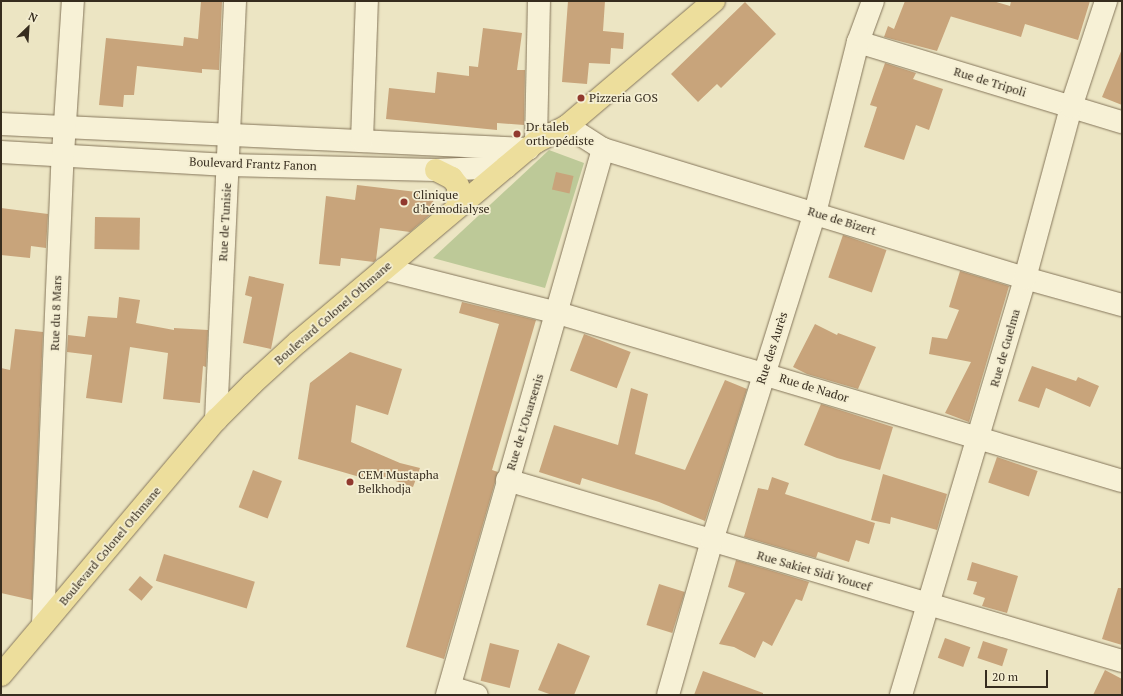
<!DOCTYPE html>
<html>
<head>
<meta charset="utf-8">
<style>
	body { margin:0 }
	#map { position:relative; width:1123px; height:696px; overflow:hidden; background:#ece5c3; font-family:"PT Serif",serif }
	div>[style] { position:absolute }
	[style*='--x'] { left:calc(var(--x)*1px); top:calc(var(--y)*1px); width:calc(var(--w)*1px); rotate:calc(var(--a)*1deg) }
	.green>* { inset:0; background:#bdc998 }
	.building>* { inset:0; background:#c8a47b; transform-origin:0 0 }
	.roads { filter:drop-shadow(0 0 1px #85765b) drop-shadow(0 0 1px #85765b) }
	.street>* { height:22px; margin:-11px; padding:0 11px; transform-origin:11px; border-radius:11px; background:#f7f1d6 }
	.primary>* { height:22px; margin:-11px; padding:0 11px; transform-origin:11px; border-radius:11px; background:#edde9c }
	.dots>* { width:11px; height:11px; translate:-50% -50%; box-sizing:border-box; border:2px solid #f4eed2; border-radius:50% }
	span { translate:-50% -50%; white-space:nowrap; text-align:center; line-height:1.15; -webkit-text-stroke:3.5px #f4eed2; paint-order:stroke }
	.street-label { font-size:12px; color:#362c1e }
	.poi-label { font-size:12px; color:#362c1e }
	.left { translate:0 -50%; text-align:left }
	.frame { position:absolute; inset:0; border:2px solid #362c1e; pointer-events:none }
	.north { position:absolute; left:8px; top:8px; width:40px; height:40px; -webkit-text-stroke:3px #f4eed2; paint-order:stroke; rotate:25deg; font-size:11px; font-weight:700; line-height:16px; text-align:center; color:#362c1e }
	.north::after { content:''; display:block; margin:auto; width:14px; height:18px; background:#362c1e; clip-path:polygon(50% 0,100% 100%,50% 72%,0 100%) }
	.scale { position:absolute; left:985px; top:670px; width:63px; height:18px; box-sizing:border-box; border:2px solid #362c1e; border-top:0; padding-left:5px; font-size:12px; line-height:14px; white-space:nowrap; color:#362c1e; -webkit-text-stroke:3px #f4eed2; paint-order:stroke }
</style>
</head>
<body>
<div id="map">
	<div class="green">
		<i style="clip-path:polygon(549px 150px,584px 163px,545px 288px,433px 258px)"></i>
	</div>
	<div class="building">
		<i style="clip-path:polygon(201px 1px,222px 1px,219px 70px,202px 69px,202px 73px,137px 66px,134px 95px,124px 95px,123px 107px,99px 105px,106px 38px,183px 46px,184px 37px,198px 39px)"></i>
		<i style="clip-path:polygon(568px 1px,605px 1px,603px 31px,624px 33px,623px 49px,611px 48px,610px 64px,589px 63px,587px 84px,562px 82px)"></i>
		<i style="clip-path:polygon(905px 1px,993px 1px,1010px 6px,1011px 1px,1090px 1px,1078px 40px,1025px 24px,1021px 37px,946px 15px,951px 16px,937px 51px,884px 37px,888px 26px,894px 29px)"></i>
		<i style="clip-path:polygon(745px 2px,776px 34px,721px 88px,717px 84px,698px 102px,671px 74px)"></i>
		<i style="clip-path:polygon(483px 28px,522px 33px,517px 70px,525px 70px,524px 125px,497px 123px,497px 130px,386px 119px,389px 88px,435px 93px,437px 72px,469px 76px,469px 66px,478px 67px)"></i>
		<i style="clip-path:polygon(1122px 49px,1122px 105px,1102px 97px)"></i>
		<i style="clip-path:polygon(885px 63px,916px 73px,913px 79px,943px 89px,929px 130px,916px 125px,904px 160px,864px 147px,877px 107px,870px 105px)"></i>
		<i style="left:556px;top:172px;width:18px;height:18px;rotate:13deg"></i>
		<i style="clip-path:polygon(357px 185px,434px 194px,432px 213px,410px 232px,380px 228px,376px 260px,374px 262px,341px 258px,340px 266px,319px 264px,326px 196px,355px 200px)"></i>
		<i style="clip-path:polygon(1px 208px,48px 214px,46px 248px,31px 246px,30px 258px,1px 255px)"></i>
		<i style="left:95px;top:217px;width:45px;height:32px;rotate:1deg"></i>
		<i style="left:843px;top:235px;width:46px;height:45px;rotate:19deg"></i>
		<i style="clip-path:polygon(960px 271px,1009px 286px,969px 422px,945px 413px,971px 362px,929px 354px,932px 337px,947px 339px,959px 310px,949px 307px)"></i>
		<i style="clip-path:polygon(249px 276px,284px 284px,271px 349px,243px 343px,252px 297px,245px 295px)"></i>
		<i style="clip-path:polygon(119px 297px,140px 300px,136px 323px,174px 330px,174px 328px,208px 330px,206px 367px,203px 366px,200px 403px,163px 399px,168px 353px,130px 347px,122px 403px,86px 398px,92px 355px,67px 352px,68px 335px,85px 337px,88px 316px,117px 318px)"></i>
		<i style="clip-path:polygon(462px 302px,536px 320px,492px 470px,498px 472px,444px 659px,406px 647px,499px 324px,459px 313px)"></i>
		<i style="clip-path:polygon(815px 324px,837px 335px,838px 333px,876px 347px,858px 389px,807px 374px,793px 367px)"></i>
		<i style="clip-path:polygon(15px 329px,43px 332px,32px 600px,1px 593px,1px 368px,10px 370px)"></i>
		<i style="left:584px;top:334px;width:50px;height:39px;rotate:21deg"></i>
		<i style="clip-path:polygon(350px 352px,402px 369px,388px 415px,356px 405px,351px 442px,400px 463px,420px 468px,413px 487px,372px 473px,370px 480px,298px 459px,310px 383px)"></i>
		<i style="clip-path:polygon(1032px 366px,1076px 381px,1078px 377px,1099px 386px,1090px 407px,1046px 388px,1039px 408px,1018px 401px)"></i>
		<i style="clip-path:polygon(725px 380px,747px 389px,705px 521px,659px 502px,582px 478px,580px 485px,539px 472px,554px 425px,618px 445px,631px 388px,648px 394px,635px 454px,685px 470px)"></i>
		<i style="clip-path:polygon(821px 404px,893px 427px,880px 470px,837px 458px,804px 445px)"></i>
		<i style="left:997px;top:457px;width:43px;height:27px;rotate:19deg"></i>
		<i style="left:253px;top:470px;width:31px;height:40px;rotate:21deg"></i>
		<i style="clip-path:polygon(883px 474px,947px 494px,937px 530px,891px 517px,890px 524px,871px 520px)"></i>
		<i style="clip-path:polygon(772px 477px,789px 483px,785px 494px,875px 523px,869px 544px,856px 540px,849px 562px,818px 552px,816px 558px,744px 537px,758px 488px,768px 490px)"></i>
		<i style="left:164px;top:554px;width:95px;height:28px;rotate:17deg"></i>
		<i style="clip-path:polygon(736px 560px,809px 582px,802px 601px,796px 599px,772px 646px,763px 641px,755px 658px,734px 647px,719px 644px,745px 593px,728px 587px)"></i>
		<i style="clip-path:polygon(972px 562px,1018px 576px,1007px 613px,982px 606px,985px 598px,973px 594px,977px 582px,967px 580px)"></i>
		<i style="left:140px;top:576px;width:17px;height:18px;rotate:40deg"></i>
		<i style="left:659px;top:584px;width:27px;height:43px;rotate:17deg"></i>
		<i style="clip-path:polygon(1118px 588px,1122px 588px,1122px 645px,1102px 639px)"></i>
		<i style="left:945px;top:638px;width:27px;height:21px;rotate:20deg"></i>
		<i style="left:983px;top:641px;width:26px;height:18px;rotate:18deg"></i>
		<i style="left:490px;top:643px;width:30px;height:39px;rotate:14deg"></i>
		<i style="clip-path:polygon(558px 643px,590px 656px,574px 695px,552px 695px,538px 690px)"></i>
		<i style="clip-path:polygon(1105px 670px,1122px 679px,1122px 695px,1093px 695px)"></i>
		<i style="clip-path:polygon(703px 671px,763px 693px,763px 695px,694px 695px)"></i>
	</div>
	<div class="roads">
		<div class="street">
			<i style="--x:858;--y:42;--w:276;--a:16.9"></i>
			<i style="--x:1;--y:124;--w:528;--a:2.72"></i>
			<i style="--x:567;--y:126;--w:43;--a:32.6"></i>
			<i style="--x:603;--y:149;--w:441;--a:17"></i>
			<i style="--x:1025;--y:278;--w:101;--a:15.6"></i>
			<i style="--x:362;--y:141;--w:140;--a:-88"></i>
			<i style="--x:536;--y:142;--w:141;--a:-88.8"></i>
			<i style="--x:1;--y:152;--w:227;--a:3.3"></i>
			<i style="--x:228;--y:165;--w:208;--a:1.4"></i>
			<i style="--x:436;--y:170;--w:70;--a:-2.5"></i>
			<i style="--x:384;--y:269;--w:179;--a:14.2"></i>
			<i style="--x:558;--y:313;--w:588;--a:16.59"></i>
			<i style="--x:216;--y:420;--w:419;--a:-87.4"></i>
			<i style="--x:507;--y:480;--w:641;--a:16.4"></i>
			<i style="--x:43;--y:624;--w:470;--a:-87.6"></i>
			<i style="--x:63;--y:154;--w:153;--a:-86.3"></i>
			<i style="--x:450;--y:687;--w:28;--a:17"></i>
			<i style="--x:447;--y:695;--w:568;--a:-74.05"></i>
			<i style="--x:668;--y:695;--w:160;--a:-74.1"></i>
			<i style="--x:712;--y:541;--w:344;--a:-72.6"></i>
			<i style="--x:815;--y:213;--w:176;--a:-75.9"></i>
			<i style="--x:858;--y:42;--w:44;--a:-69.9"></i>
			<i style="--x:901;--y:695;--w:435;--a:-73.4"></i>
			<i style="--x:1025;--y:278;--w:177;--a:-74.9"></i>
			<i style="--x:1071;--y:107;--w:112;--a:-71.7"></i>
		</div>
		<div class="primary">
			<i style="--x:436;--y:170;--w:18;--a:27"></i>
			<i style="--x:452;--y:178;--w:10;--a:53"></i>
			<i style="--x:458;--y:186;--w:21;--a:90"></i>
			<i style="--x:1;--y:675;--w:334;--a:-49.9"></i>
			<i style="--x:216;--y:420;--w:51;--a:-45"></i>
			<i style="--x:252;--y:384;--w:62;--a:-42.4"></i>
			<i style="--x:298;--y:342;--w:272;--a:-40.1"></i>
			<i style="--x:506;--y:167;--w:39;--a:-40"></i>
			<i style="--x:536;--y:142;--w:35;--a:-27"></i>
			<i style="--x:567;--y:126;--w:193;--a:-40.4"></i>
		</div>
	</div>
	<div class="dots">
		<i style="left:581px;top:98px;background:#91392e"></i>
		<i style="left:517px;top:134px;background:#91392e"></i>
		<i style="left:404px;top:202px;background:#91392e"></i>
		<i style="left:350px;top:482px;background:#91392e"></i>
	</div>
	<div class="street-label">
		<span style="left:990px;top:82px;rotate:17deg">Rue de Tripoli</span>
		<span style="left:253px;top:164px;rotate:2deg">Boulevard Frantz Fanon</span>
		<span style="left:842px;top:221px;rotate:17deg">Rue de Bizert</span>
		<span style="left:225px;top:222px;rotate:-87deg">Rue de Tunisie</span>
		<span style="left:56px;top:313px;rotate:-88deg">Rue du 8 Mars</span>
		<span style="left:333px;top:313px;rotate:-41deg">Boulevard Colonel Othmane</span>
		<span style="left:772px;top:348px;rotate:-72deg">Rue des Aurès</span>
		<span style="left:1005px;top:348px;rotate:-74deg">Rue de Guelma</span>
		<span style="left:814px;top:388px;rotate:17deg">Rue de Nador</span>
		<span style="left:525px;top:422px;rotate:-73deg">Rue de L'Ouarsenis</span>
		<span style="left:110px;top:546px;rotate:-50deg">Boulevard Colonel Othmane</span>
		<span style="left:814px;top:571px;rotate:16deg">Rue Sakiet Sidi Youcef</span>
	</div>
	<div class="poi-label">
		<span class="left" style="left:589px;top:98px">Pizzeria GOS</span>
		<span class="left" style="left:526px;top:134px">Dr taleb<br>orthopédiste</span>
		<span class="left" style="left:413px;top:202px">Clinique<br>d'hémodialyse</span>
		<span class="left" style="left:358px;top:482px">CEM Mustapha<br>Belkhodja</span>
	</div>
	<div class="frame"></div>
	<div class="north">N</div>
	<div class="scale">20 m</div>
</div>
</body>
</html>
